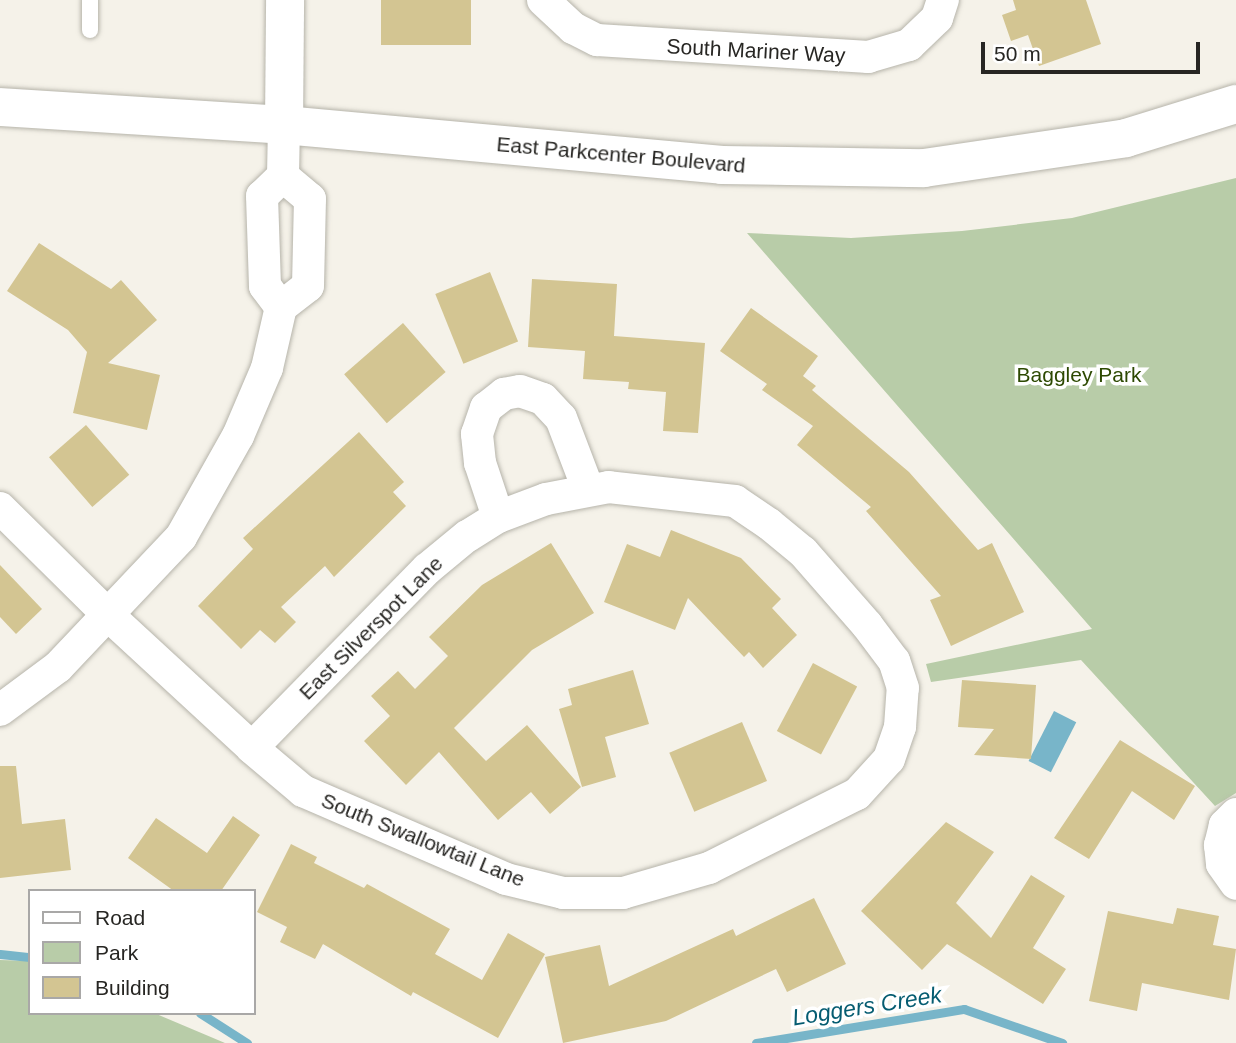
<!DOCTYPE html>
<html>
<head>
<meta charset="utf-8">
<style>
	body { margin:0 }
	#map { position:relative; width:1236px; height:1043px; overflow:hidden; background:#f5f2e9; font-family:Arial,sans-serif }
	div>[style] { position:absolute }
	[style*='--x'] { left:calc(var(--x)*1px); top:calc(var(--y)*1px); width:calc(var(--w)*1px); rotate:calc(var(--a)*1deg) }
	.green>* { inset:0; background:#b8cca8 }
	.water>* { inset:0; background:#78b5c9; transform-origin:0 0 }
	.stream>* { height:9px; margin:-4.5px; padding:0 4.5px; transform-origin:4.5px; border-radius:4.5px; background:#78b5c9 }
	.building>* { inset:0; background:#d3c592; transform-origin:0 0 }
	.roads { filter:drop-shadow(0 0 2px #b6b4aa) drop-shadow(0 0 2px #b6b4aa) }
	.service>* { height:16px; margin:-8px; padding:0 8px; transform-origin:8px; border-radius:8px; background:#fff }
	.minor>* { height:32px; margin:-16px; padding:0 16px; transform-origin:16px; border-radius:16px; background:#fff }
	.tertiary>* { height:38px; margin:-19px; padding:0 19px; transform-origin:19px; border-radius:19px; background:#fff }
	.secondary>* { height:38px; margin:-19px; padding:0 19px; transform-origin:19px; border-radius:19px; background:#fff }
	span { translate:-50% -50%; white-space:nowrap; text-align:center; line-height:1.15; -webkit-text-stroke:7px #fff; paint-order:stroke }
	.street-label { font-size:21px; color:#272623 }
	.park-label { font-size:21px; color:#2d4902 }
	.water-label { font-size:23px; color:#055c71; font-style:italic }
	.legend { position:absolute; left:28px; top:889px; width:228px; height:126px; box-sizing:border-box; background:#fff; border:2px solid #a9a8a7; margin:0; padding:9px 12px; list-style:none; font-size:21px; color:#272623 }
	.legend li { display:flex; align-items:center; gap:14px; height:35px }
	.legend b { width:35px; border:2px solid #a9a8a7 }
	.scale { position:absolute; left:981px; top:42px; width:219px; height:32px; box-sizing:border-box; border:4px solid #272623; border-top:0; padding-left:9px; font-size:21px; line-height:24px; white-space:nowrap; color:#272623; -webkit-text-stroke:5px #fff; paint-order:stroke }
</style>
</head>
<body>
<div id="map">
	<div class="green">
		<i style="clip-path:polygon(1236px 178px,1236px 793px,1215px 806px,1081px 660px,931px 682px,926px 664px,1092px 629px,747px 233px,851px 238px,962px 231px,1072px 218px)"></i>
		<i style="clip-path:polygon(0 960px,30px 961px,30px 1013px,154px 1013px,225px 1043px,0 1043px)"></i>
	</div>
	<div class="water">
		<i style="left:1054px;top:711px;width:25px;height:56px;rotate:27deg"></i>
	</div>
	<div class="stream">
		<i style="--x:0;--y:954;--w:30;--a:6"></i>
		<i style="--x:200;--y:1013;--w:56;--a:32.6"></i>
		<i style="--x:756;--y:1043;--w:211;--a:-9.3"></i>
		<i style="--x:964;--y:1009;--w:104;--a:19.1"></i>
	</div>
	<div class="building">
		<i style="left:381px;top:0;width:90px;height:45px"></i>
		<i style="clip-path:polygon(1013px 0,1086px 0,1101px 44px,1039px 66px,1028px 35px,1011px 41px,1002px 15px,1016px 10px)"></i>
		<i style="clip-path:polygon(39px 243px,111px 289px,121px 280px,157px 320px,108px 363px,160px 375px,147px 430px,73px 413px,87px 352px,68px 330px,7px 291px)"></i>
		<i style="left:490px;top:272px;width:75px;height:59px;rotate:68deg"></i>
		<i style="clip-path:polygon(532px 279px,617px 284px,614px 336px,705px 343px,698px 433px,663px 431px,666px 392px,628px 389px,629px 382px,583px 379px,585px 351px,528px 347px)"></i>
		<i style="clip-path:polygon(751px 308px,818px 356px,803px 376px,816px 386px,812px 390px,909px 472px,978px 550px,992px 543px,1024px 612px,951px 646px,930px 600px,941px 596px,866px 511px,871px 507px,797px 445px,813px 426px,762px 390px,767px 384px,720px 351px)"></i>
		<i style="left:403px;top:323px;width:65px;height:78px;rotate:49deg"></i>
		<i style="left:86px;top:425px;width:66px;height:49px;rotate:49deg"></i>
		<i style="clip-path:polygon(359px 432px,404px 482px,393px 492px,406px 506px,334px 577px,325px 566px,281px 607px,296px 622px,275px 643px,260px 630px,241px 649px,198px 606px,253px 549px,243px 538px)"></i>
		<i style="clip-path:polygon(671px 530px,741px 558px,781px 599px,772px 608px,797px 635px,763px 668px,749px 652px,744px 657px,688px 598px,675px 630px,604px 602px,627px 544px,660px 557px)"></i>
		<i style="clip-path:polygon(551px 543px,594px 613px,532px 650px,454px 728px,486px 761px,527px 725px,581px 787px,550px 814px,531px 792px,498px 820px,439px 752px,406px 785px,364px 741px,390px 716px,371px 696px,398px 671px,415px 689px,448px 656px,429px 637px,482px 585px)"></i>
		<i style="clip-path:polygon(0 565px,42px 609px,16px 634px,0 617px)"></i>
		<i style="left:813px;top:663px;width:50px;height:77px;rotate:28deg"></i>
		<i style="clip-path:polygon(633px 670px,649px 724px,605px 737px,616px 777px,582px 787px,559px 709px,572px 705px,568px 689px)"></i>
		<i style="clip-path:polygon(962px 680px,1036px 685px,1031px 759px,974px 755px,994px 729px,958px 727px)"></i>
		<i style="left:742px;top:722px;width:64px;height:79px;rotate:67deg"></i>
		<i style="clip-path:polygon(1120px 740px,1195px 786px,1174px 820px,1132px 791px,1089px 859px,1054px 838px)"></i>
		<i style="clip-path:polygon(0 766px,16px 766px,22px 824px,65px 819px,71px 870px,0 878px)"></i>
		<i style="clip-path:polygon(233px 816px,260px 835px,221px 891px,174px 891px,128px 858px,156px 818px,207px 853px)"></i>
		<i style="clip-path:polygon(946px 822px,994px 852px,956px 903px,991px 938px,1031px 875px,1065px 896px,1033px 948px,1066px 969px,1043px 1004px,947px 944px,922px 970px,861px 911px)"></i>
		<i style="clip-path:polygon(291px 844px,317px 857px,314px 863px,364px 888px,367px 884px,450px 929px,435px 954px,482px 980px,508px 933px,545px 954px,498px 1038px,413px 992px,411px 996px,323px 944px,315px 959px,280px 942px,287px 927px,257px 912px)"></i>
		<i style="clip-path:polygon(814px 898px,846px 964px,787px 992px,776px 969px,666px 1021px,563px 1043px,545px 957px,600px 945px,609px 986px,733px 929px,736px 936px)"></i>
		<i style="clip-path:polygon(1177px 908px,1219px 916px,1213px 945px,1236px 949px,1229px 1000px,1142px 983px,1137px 1011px,1089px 1001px,1108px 911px,1173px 924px)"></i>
	</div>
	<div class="roads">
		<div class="service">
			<i style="--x:90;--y:0;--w:30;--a:90"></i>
		</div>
		<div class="minor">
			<i style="--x:543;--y:0;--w:41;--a:43"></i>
			<i style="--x:573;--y:28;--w:27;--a:27"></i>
			<i style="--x:597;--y:40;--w:272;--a:3.6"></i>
			<i style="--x:868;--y:57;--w:43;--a:-16.3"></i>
			<i style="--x:909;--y:45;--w:39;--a:-44"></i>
			<i style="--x:937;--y:18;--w:19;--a:-72"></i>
			<i style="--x:283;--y:176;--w:51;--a:-88.9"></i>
			<i style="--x:0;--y:508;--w:151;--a:44.7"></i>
			<i style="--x:107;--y:614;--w:197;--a:42.7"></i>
			<i style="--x:252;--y:748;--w:67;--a:40.1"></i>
			<i style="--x:303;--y:791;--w:221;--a:23.4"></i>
			<i style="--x:506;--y:879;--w:59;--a:13.8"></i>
			<i style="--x:563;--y:893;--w:60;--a:0"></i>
			<i style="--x:623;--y:893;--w:90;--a:-16.2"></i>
			<i style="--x:709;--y:868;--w:165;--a:-26.6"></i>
			<i style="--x:857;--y:794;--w:47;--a:-47.6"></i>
			<i style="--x:889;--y:759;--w:34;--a:-71"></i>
			<i style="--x:900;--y:727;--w:39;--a:-86"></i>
			<i style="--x:903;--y:688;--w:28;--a:-108"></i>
			<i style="--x:894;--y:661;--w:45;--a:-126.9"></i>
			<i style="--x:867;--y:625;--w:97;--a:-131.2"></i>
			<i style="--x:803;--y:552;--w:44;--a:-140.5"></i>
			<i style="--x:769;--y:524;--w:41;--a:-145.9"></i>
			<i style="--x:735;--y:501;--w:127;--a:-173.7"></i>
			<i style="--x:609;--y:487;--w:64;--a:169.2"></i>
			<i style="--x:546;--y:499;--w:51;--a:159.4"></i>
			<i style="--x:498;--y:517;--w:36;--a:148"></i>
			<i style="--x:467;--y:536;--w:52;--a:140.5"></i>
			<i style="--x:427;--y:569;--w:250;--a:134.4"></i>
			<i style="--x:498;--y:517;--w:57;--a:-108.4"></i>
			<i style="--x:480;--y:463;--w:29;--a:-96"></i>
			<i style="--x:477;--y:434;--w:28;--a:-71"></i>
			<i style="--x:486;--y:408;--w:23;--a:-38"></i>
			<i style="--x:504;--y:394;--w:16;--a:-11"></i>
			<i style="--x:520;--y:391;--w:24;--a:19"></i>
			<i style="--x:543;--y:399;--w:26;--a:47"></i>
			<i style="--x:561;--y:418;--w:76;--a:69.2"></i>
			<i style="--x:0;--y:710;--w:72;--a:-36.6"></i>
			<i style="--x:58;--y:667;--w:179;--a:-46.6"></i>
			<i style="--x:181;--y:537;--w:116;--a:-60.6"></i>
			<i style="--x:238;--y:436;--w:74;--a:-66.9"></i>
			<i style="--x:267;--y:368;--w:63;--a:-77.1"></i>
			<i style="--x:281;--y:307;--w:34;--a:-38"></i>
			<i style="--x:308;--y:286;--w:87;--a:-88.7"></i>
			<i style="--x:310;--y:199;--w:35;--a:-140"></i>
			<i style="--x:283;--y:176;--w:29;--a:136"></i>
			<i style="--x:262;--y:196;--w:90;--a:88.1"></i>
			<i style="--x:265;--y:286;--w:26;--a:53"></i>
			<i style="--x:1236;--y:814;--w:16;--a:135"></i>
			<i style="--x:1225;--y:825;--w:21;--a:104"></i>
			<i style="--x:1220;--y:845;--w:19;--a:84"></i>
			<i style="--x:1222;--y:864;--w:24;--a:55"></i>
		</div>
		<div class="tertiary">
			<i style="--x:284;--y:125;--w:125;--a:-89.5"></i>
		</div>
		<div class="secondary">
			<i style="--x:0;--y:107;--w:285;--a:3.6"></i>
			<i style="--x:284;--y:125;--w:440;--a:5.2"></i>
			<i style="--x:722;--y:165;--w:202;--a:0.9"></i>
			<i style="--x:924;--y:168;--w:204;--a:-8.4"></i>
			<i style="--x:1126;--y:138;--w:115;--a:-17.2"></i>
		</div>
	</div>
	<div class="street-label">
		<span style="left:756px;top:51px;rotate:3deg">South Mariner Way</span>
		<span style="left:621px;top:155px;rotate:5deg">East Parkcenter Boulevard</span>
		<span style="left:371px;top:628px;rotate:-45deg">East Silverspot Lane</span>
		<span style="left:423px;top:840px;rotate:22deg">South Swallowtail Lane</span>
	</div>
	<div class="park-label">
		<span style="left:1079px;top:375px">Baggley Park</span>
	</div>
	<div class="water-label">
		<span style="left:867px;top:1006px;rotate:-9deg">Loggers Creek</span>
	</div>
	<ul class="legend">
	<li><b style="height:9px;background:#fff"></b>Road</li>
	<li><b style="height:19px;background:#b8cca8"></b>Park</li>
	<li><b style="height:19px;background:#d3c592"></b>Building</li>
	</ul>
	<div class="scale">50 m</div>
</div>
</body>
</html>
